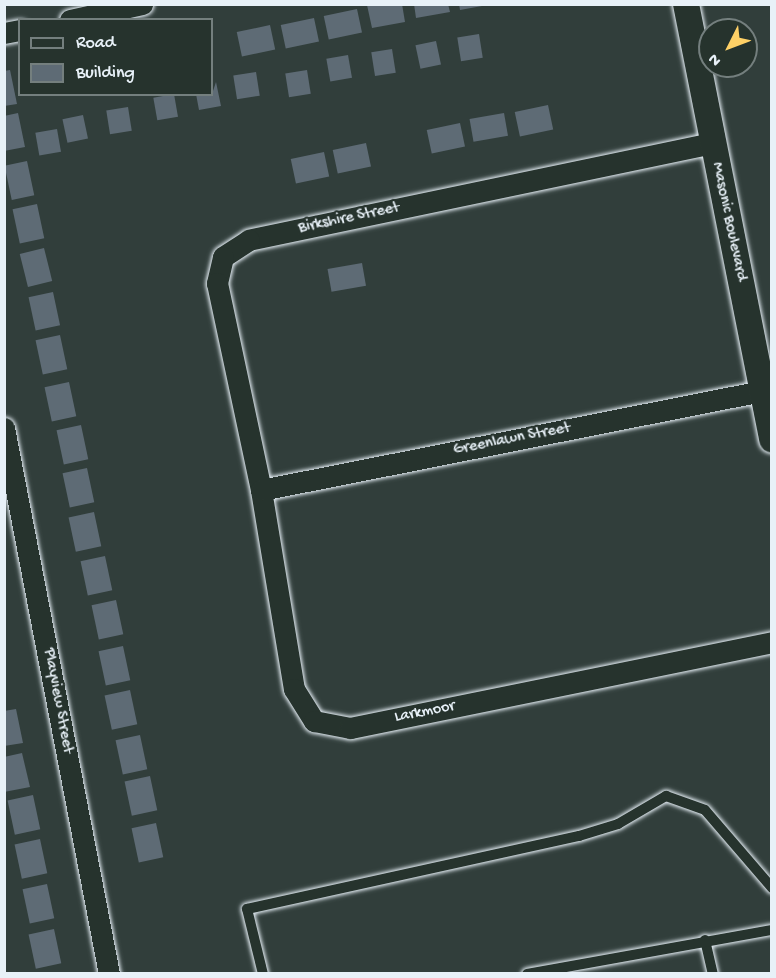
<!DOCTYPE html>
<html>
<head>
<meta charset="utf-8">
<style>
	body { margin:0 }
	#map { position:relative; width:776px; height:978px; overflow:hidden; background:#313e3b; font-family:"Gochi Hand",sans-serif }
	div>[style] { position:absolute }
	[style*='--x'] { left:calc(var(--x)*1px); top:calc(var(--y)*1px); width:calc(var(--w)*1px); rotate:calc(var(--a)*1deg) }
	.building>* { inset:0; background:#5e6b75; transform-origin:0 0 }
	.roads { filter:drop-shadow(0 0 2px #e8f1f8) drop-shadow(0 0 2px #e8f1f8) }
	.service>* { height:10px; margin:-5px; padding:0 5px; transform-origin:5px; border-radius:5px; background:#26332d }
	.minor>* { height:21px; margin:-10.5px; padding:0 10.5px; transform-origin:10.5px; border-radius:10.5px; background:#26332d }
	.tertiary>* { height:26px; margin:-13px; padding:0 13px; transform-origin:13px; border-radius:13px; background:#26332d }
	span { translate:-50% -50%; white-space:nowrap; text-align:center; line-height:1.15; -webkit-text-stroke:4.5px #26332d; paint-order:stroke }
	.street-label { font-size:16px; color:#e8f1f8 }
	.frame { position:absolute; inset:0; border:6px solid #e8f1f8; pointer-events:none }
	.legend { position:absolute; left:18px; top:18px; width:195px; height:78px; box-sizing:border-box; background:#26332d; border:2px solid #747f7e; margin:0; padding:8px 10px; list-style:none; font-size:18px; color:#e8f1f8 }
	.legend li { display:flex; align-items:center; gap:12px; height:30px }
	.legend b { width:30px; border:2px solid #747f7e }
	.north { position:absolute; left:698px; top:18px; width:60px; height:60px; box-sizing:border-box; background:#26332d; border:2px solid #747f7e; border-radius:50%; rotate:228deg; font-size:16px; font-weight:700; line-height:24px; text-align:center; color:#e8f1f8 }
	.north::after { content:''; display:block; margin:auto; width:21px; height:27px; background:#ffd166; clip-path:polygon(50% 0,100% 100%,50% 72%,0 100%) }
</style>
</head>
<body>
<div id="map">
	<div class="building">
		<i style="clip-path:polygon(402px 4px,405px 22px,372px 28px,367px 5px)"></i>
		<i style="clip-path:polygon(414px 4px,448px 4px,450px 12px,416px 18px)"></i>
		<i style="clip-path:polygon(459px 4px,482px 4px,482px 6px,460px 10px)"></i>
		<i style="left:357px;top:9px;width:24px;height:34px;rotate:78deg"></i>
		<i style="left:314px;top:18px;width:24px;height:34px;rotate:78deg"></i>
		<i style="left:270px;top:25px;width:25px;height:34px;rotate:78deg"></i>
		<i style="left:479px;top:34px;width:24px;height:22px;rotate:81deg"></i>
		<i style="left:436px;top:41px;width:24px;height:21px;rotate:78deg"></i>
		<i style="left:392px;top:49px;width:24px;height:21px;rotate:81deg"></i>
		<i style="left:348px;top:55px;width:23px;height:22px;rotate:80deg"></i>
		<i style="clip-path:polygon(10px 70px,17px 104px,4px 106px,4px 71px)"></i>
		<i style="left:307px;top:70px;width:24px;height:22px;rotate:81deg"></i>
		<i style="left:256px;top:72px;width:24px;height:23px;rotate:81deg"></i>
		<i style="clip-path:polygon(216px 82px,221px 106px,199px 110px,196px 94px,212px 94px)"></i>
		<i style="left:174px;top:94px;width:23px;height:21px;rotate:80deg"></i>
		<i style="left:548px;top:105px;width:25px;height:34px;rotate:78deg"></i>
		<i style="left:128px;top:107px;width:24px;height:22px;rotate:81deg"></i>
		<i style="clip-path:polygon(18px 113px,25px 147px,4px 151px,4px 116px)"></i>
		<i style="left:504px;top:113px;width:23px;height:35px;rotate:80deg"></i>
		<i style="left:83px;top:115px;width:24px;height:21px;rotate:78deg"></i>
		<i style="left:460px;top:123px;width:24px;height:34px;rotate:78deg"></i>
		<i style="left:57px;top:129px;width:23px;height:22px;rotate:80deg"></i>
		<i style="left:366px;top:143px;width:24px;height:34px;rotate:78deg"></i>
		<i style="left:324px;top:152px;width:25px;height:34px;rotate:78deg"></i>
		<i style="left:27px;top:161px;width:35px;height:23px;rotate:78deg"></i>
		<i style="left:37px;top:204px;width:35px;height:25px;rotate:78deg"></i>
		<i style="left:44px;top:248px;width:34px;height:25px;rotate:76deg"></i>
		<i style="left:362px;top:263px;width:23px;height:35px;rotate:80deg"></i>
		<i style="left:53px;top:292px;width:34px;height:25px;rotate:78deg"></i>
		<i style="left:60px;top:335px;width:35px;height:25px;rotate:78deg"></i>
		<i style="left:69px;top:382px;width:35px;height:25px;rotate:78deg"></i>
		<i style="left:81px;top:425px;width:35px;height:25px;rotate:78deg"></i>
		<i style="left:87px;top:468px;width:35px;height:25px;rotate:78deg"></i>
		<i style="left:94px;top:512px;width:35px;height:26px;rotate:78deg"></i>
		<i style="left:105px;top:556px;width:35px;height:25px;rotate:78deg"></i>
		<i style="left:116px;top:600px;width:35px;height:25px;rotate:78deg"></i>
		<i style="left:123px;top:646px;width:35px;height:25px;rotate:78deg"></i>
		<i style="left:130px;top:690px;width:35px;height:26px;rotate:78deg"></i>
		<i style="clip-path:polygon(16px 709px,23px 743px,4px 746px,4px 711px)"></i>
		<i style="left:140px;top:735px;width:35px;height:25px;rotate:78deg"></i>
		<i style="clip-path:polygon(22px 753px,30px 787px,4px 792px,4px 757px)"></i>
		<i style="left:150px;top:776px;width:35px;height:26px;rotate:78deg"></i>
		<i style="left:33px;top:795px;width:35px;height:26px;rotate:78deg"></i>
		<i style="left:156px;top:823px;width:35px;height:25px;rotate:78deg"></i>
		<i style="left:40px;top:839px;width:35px;height:26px;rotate:78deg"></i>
		<i style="left:47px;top:884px;width:35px;height:25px;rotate:78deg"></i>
		<i style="left:54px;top:929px;width:35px;height:26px;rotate:78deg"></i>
	</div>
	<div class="roads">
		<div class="service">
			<i style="--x:705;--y:940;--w:35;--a:77"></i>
			<i style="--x:263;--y:974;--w:67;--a:-103.8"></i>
			<i style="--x:247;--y:909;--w:340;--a:-12.4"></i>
			<i style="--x:579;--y:836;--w:41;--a:-17.1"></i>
			<i style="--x:618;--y:824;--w:56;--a:-30.3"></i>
			<i style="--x:666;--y:796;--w:41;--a:19.7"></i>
			<i style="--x:705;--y:810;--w:103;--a:49.3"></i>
			<i style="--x:527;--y:974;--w:249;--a:-10.2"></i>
		</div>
		<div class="minor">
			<i style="--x:70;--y:20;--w:74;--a:-12.5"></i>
			<i style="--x:4;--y:33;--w:16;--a:-11"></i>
			<i style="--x:712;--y:143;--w:473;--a:168.2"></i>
			<i style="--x:249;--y:240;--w:31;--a:147"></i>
			<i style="--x:223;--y:257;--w:27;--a:103"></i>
			<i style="--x:217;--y:283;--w:212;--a:78"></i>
			<i style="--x:261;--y:490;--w:202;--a:80.6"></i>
			<i style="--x:294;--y:689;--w:38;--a:58"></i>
			<i style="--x:314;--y:721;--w:37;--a:11"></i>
			<i style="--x:350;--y:728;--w:431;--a:-11.5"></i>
			<i style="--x:4;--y:428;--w:556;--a:79.11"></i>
			<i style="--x:261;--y:490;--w:511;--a:-11.18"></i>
		</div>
		<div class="tertiary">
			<i style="--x:686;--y:4;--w:444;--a:78.8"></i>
		</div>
	</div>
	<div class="street-label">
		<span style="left:349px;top:219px;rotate:-12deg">Birkshire Street</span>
		<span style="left:728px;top:222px;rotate:78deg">Masonic Boulevard</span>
		<span style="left:512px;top:440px;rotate:-11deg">Greenlawn Street</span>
		<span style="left:57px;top:701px;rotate:79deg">Playview Street</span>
		<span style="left:425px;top:713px;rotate:-11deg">Larkmoor</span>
	</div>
	<div class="frame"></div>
	<ul class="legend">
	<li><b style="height:8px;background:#26332d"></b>Road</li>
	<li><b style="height:16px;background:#5e6b75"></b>Building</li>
	</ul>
	<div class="north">N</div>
</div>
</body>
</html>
